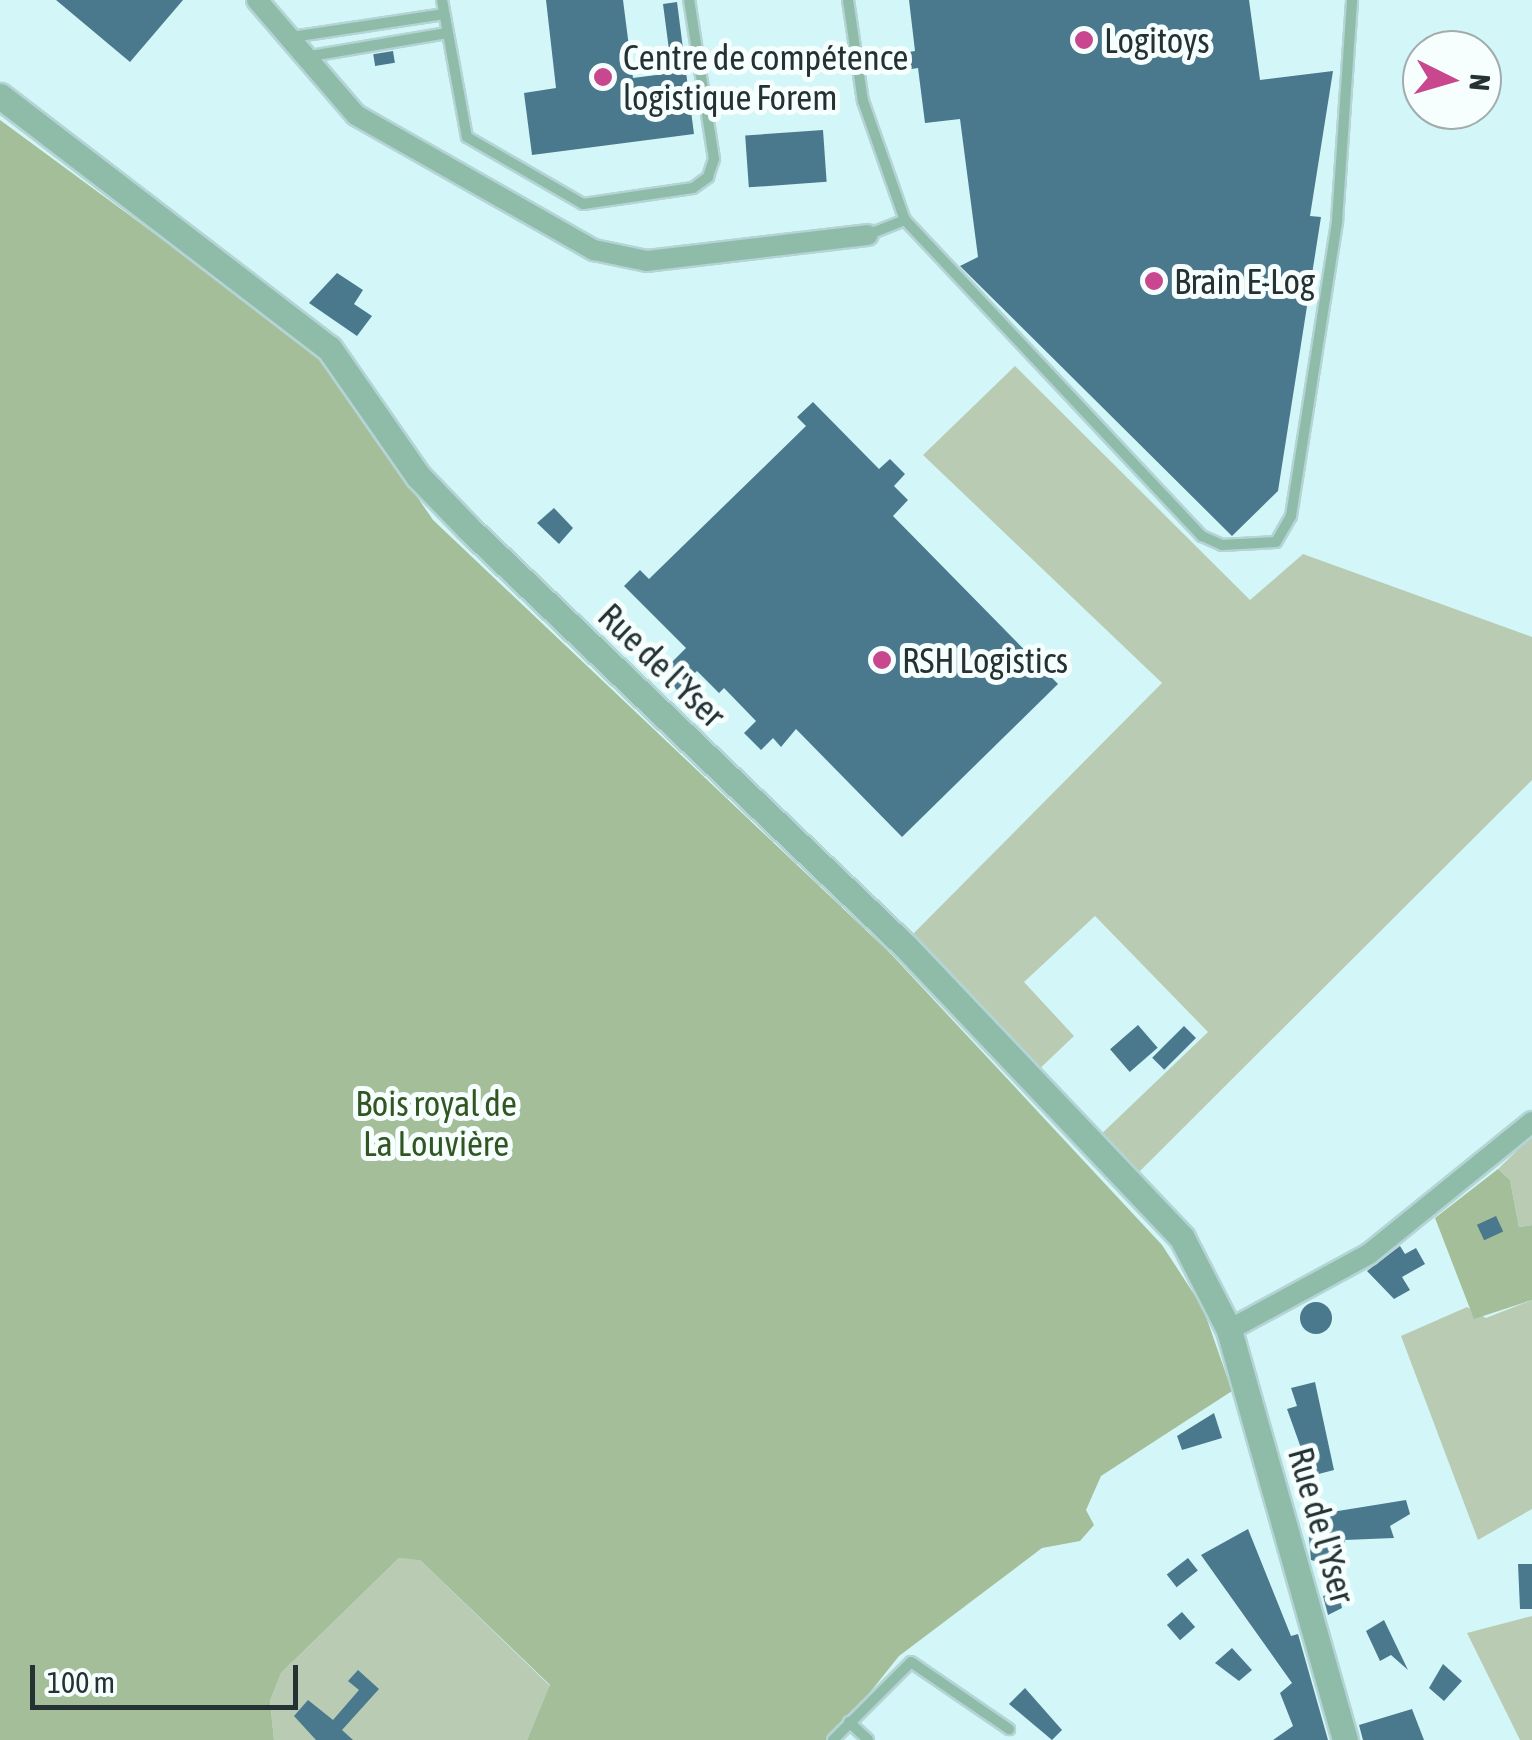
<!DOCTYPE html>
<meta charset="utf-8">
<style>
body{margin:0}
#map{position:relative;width:1532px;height:1740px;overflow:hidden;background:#d3f7f8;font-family:"Asap Condensed",sans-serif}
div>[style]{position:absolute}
.green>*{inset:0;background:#b9ccb3}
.forest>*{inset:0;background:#a3be99}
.building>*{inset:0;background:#4a788d;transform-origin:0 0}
.round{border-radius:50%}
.roads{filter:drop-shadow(2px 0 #b4d4d5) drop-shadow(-2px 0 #b4d4d5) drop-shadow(0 2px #b4d4d5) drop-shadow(0 -2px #b4d4d5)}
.service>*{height:10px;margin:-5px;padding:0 5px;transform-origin:5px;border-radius:5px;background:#8fbba9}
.minor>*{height:20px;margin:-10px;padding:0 10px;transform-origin:10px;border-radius:10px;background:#8fbba9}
.tertiary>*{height:25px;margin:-12.5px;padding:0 12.5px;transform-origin:12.5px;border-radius:12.5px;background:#8fbba9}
.dots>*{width:28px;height:28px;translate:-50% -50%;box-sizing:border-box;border:5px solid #f7fefe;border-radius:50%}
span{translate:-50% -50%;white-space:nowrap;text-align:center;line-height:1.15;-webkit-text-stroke:10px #f7fefe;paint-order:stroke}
.poi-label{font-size:35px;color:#253233}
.left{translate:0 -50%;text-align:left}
.street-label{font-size:35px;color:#253233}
.park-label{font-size:35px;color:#315622}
.north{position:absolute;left:1402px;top:30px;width:100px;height:100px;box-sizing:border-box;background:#f7fefe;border:2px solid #a3acad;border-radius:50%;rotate:95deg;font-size:28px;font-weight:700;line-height:40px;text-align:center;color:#253233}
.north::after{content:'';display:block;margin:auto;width:35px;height:45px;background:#c9478f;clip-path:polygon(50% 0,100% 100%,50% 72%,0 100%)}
.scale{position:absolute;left:30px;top:1665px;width:268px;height:45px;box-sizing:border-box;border:5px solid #253233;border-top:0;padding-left:12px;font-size:30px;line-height:35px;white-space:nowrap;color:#253233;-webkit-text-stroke:8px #f7fefe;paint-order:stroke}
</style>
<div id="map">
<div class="green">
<div style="clip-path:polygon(1015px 366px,1250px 600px,1303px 554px,1532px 637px,1532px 780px,1130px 1181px,1094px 1141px,1208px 1032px,1095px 916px,1024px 982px,1074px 1036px,1033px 1075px,908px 939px,1162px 683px,923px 455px)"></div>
<div style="clip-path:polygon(1532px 1136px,1532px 1225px,1519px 1227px,1510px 1180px,1498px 1169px)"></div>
<div style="clip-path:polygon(1532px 1300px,1532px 1509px,1478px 1540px,1401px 1336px,1467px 1307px,1486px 1318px)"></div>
<div style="clip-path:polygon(399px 1558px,419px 1559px,550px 1686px,527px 1740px,274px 1740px,270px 1701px,281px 1673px)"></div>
<div style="clip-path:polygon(1532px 1616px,1532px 1740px,1520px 1740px,1467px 1633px)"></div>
</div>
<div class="forest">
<div style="clip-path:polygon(0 120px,321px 356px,433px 520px,891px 954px,1162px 1245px,1203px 1308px,1232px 1391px,1101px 1476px,1086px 1510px,1094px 1525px,1080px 1541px,1042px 1548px,899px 1656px,832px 1740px,527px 1740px,550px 1685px,420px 1560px,399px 1558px,281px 1673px,270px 1701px,274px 1740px,0 1740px)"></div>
<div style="clip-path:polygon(1498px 1169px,1510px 1180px,1519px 1227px,1532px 1225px,1532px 1300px,1474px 1319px,1435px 1218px)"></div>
</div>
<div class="building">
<div style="clip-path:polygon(56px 0,183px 0,130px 62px)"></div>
<div style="clip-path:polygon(546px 0,623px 0,633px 78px,672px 73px,663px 4px,677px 2px,694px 134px,532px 155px,524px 93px,556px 88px)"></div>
<div style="clip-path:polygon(909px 0,1249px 0,1260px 80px,1333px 71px,1310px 216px,1321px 217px,1278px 491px,1232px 536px,960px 266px,978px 257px,960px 119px,925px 123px,918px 68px,892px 72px,890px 55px,915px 51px)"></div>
<div style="left:393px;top:51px;width:12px;height:20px;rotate:81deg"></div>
<div style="left:823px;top:130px;width:52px;height:78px;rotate:86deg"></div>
<div style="clip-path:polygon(337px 273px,363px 290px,354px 304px,372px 316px,357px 336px,309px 303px)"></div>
<div style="clip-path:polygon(813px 402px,879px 469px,890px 459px,905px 474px,894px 486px,908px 500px,893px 516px,1058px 684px,902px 837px,796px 729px,781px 747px,773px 738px,761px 750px,744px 733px,756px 721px,724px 688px,719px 693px,697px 671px,677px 690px,661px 673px,686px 648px,624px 586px,640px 570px,649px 579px,806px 426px,797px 417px)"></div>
<div style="clip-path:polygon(554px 508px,573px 528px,559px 544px,537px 523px)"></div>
<div style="left:1138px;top:1025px;width:30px;height:37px;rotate:49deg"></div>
<div style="left:1184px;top:1026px;width:17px;height:45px;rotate:45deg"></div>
<div style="left:1496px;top:1216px;width:17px;height:21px;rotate:65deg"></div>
<div style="clip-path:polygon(1400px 1246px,1405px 1254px,1416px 1248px,1425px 1264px,1402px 1277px,1410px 1290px,1394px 1299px,1367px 1271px)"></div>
<div class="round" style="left:1300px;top:1302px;width:32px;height:32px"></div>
<div style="clip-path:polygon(1315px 1382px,1334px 1470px,1311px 1476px,1287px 1409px,1297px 1406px,1291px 1388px)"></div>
<div style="clip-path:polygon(1214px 1413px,1222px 1438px,1182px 1450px,1177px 1436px)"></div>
<div style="clip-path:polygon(1406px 1500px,1410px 1514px,1390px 1526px,1394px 1538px,1345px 1540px,1343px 1569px,1311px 1560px,1307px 1516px)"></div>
<div style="clip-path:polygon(1248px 1529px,1291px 1636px,1298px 1634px,1328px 1740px,1273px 1740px,1293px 1726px,1280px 1693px,1292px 1683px,1201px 1555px)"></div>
<div style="left:1188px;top:1558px;width:16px;height:27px;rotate:52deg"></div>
<div style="clip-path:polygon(1518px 1564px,1532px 1564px,1532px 1609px,1520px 1609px)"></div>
<div style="clip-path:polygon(1338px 1592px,1342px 1608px,1328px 1615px,1323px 1596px)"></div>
<div style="left:1182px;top:1612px;width:20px;height:20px;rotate:49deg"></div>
<div style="clip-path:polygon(1384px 1620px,1408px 1670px,1391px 1655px,1380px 1661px,1366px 1631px)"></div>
<div style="clip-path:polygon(1232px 1648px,1252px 1670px,1239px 1681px,1215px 1663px)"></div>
<div style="clip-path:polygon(1443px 1664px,1462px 1681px,1444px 1701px,1429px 1688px)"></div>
<div style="clip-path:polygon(358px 1670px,379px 1689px,342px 1730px,353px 1740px,316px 1740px,294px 1716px,308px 1700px,333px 1720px,359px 1690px,348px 1681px)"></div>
<div style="clip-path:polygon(1025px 1688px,1062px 1730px,1052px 1740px,1009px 1704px)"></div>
<div style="clip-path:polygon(1412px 1709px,1424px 1740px,1363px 1740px,1359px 1725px)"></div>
</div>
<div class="roads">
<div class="service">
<div style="left:442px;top:0;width:139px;rotate:79.7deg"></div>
<div style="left:467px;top:137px;width:134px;rotate:30deg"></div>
<div style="left:583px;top:204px;width:111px;rotate:-8.3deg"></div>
<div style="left:693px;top:188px;width:19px;rotate:-36deg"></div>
<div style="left:708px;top:177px;width:19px;rotate:-72deg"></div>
<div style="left:714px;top:159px;width:161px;rotate:-98.9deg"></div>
<div style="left:848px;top:0;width:102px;rotate:81.6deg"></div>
<div style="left:863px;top:101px;width:126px;rotate:70.6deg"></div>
<div style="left:905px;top:220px;width:434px;rotate:46.8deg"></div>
<div style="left:1202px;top:536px;width:22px;rotate:24deg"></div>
<div style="left:1222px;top:545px;width:54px;rotate:-3.2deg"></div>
<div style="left:1276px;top:542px;width:30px;rotate:-60deg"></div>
<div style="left:1291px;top:516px;width:299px;rotate:-81.1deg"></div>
<div style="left:1337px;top:221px;width:222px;rotate:-86.1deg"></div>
<div style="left:292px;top:37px;width:154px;rotate:-8.6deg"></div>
<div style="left:305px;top:57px;width:144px;rotate:-9.6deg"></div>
<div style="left:867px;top:235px;width:41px;rotate:-21.5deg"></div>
<div style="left:849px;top:1722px;width:26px;rotate:43deg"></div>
<div style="left:833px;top:1740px;width:110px;rotate:-45deg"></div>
<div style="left:911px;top:1662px;width:119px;rotate:34.4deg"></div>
</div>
<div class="minor">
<div style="left:257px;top:0;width:152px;rotate:49.3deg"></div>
<div style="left:356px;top:115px;width:274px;rotate:29.6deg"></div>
<div style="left:594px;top:250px;width:54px;rotate:11.7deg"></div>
<div style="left:647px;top:261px;width:222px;rotate:-6.7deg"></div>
<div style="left:1229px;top:1330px;width:159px;rotate:-28.5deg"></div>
<div style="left:1369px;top:1254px;width:210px;rotate:-39deg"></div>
</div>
<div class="tertiary">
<div style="left:0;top:96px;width:414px;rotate:37.5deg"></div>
<div style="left:329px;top:348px;width:156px;rotate:55.2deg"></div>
<div style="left:418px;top:476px;width:72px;rotate:46.1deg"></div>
<div style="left:468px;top:528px;width:606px;rotate:43.73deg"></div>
<div style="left:906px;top:947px;width:401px;rotate:46.5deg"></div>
<div style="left:1182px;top:1238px;width:103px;rotate:62.9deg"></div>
<div style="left:1229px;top:1330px;width:426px;rotate:74.2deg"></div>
</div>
</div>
<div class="dots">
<div style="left:1084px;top:40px;background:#c9478f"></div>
<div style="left:603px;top:77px;background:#c9478f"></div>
<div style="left:1154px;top:281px;background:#c9478f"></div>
<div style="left:882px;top:660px;background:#c9478f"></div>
</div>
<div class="poi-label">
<span class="left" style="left:1104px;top:40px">Logitoys</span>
<span class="left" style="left:623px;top:77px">Centre de compétence<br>logistique Forem</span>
<span class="left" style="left:1174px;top:281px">Brain E-Log</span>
<span class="left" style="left:902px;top:660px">RSH Logistics</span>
</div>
<div class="street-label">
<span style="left:662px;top:665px;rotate:44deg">Rue de l'Yser</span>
<span style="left:1322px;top:1525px;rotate:74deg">Rue de l'Yser</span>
</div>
<div class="park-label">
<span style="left:436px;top:1123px">Bois royal de<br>La Louvière</span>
</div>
<div class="north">N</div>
<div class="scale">100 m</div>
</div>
